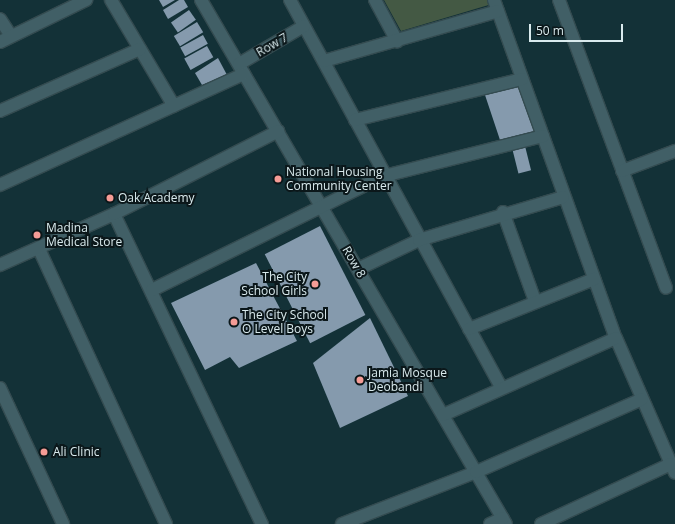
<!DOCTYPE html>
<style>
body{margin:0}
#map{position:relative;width:675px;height:524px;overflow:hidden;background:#133137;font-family:"Open Sans",sans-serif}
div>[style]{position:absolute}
.green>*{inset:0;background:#445944}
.building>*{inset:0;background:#859aad;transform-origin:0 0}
.roads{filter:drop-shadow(1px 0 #344b50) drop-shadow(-1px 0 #344b50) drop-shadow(0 1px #344b50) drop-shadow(0 -1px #344b50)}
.minor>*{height:12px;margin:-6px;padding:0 6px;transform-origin:6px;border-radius:6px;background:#415f66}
.dots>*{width:11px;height:11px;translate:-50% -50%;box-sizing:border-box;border:2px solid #0b171a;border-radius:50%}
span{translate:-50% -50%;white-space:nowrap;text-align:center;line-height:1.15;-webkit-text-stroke:4px #0b171a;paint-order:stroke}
.street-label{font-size:12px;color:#d9eaed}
.poi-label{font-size:12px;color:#d9eaed}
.left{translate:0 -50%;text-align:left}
.right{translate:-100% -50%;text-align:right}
.scale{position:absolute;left:529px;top:24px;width:94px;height:18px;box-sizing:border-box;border:2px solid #d9eaed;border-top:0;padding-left:5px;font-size:12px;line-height:14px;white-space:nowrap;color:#d9eaed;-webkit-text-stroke:3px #0b171a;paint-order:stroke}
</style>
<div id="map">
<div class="green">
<div style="clip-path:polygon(384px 0,491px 0,492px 4px,401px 31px)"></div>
</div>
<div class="building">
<div style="clip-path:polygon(159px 0,175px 0,163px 7px)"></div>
<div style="clip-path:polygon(179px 0,184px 0,188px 7px,168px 19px,163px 10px)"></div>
<div style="left:189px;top:10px;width:12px;height:22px;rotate:55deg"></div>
<div style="left:197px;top:22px;width:12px;height:27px;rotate:59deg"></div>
<div style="left:203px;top:35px;width:10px;height:26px;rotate:61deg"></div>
<div style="left:207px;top:46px;width:13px;height:26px;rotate:61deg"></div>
<div style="clip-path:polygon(218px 58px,227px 75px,202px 85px,195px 73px)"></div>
<div style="clip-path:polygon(522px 79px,543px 136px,501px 143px,484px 92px)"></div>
<div style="left:525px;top:146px;width:25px;height:13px;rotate:76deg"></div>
<div style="left:320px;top:226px;width:100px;height:62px;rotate:63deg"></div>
<div style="clip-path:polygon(256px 263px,297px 341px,239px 368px,230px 357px,205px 370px,171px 303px)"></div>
<div style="clip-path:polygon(370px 318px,408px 396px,340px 428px,313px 363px)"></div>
</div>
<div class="roads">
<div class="minor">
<div style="left:111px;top:0;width:123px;rotate:59.3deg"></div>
<div style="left:201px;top:0;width:606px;rotate:59.8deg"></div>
<div style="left:290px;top:0;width:441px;rotate:61.4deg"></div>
<div style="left:375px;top:0;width:47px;rotate:61.8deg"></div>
<div style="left:494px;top:0;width:359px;rotate:70.2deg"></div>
<div style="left:616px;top:338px;width:147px;rotate:66.4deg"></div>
<div style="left:559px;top:0;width:307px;rotate:69.6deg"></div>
<div style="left:0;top:19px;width:20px;rotate:57deg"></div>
<div style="left:0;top:42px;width:96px;rotate:-26deg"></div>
<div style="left:324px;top:61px;width:181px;rotate:-16deg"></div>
<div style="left:239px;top:64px;width:75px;rotate:-30.3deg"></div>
<div style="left:0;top:111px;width:153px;rotate:-23.9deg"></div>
<div style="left:355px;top:120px;width:172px;rotate:-13.8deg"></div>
<div style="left:622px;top:171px;width:57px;rotate:-20.7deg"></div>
<div style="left:0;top:185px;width:268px;rotate:-24.5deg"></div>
<div style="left:503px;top:212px;width:95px;rotate:70.2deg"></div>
<div style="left:114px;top:214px;width:344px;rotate:64.5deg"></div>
<div style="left:39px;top:249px;width:303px;rotate:65.2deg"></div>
<div style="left:0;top:265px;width:125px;rotate:-24.1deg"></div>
<div style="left:114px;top:214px;width:184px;rotate:-26.8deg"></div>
<div style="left:358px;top:269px;width:68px;rotate:-25.4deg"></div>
<div style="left:419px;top:240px;width:150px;rotate:-16.6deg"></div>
<div style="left:152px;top:290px;width:258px;rotate:-26.2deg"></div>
<div style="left:384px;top:176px;width:164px;rotate:-14.1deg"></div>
<div style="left:469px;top:329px;width:135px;rotate:-21.8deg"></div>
<div style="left:0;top:388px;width:150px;rotate:65.1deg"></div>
<div style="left:443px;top:415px;width:189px;rotate:-24deg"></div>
<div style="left:342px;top:524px;width:144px;rotate:-21.2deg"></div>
<div style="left:476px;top:472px;width:181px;rotate:-23.7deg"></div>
<div style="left:490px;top:524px;width:14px;rotate:-25deg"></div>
<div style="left:541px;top:524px;width:143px;rotate:-24.8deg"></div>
</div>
</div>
<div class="dots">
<div style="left:278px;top:179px;background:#f59c96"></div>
<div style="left:110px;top:198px;background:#f59c96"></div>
<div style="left:37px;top:235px;background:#f59c96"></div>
<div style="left:315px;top:284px;background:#f59c96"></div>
<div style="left:234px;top:322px;background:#f59c96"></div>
<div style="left:360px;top:380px;background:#f59c96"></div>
<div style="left:44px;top:452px;background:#f59c96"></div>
</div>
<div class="street-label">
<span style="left:272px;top:45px;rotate:-30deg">Row 7</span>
<span style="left:354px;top:262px;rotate:60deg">Row 8</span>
</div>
<div class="poi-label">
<span class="left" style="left:286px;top:179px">National Housing<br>Community Center</span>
<span class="left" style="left:118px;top:198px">Oak Academy</span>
<span class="left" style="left:46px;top:235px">Madina<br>Medical Store</span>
<span class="right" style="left:307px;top:284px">The City<br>School Girls</span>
<span class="left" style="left:242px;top:322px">The City School<br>O Level Boys</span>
<span class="left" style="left:368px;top:380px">Jamia Mosque<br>Deobandi</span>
<span class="left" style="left:53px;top:452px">Ali Clinic</span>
</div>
<div class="scale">50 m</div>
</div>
